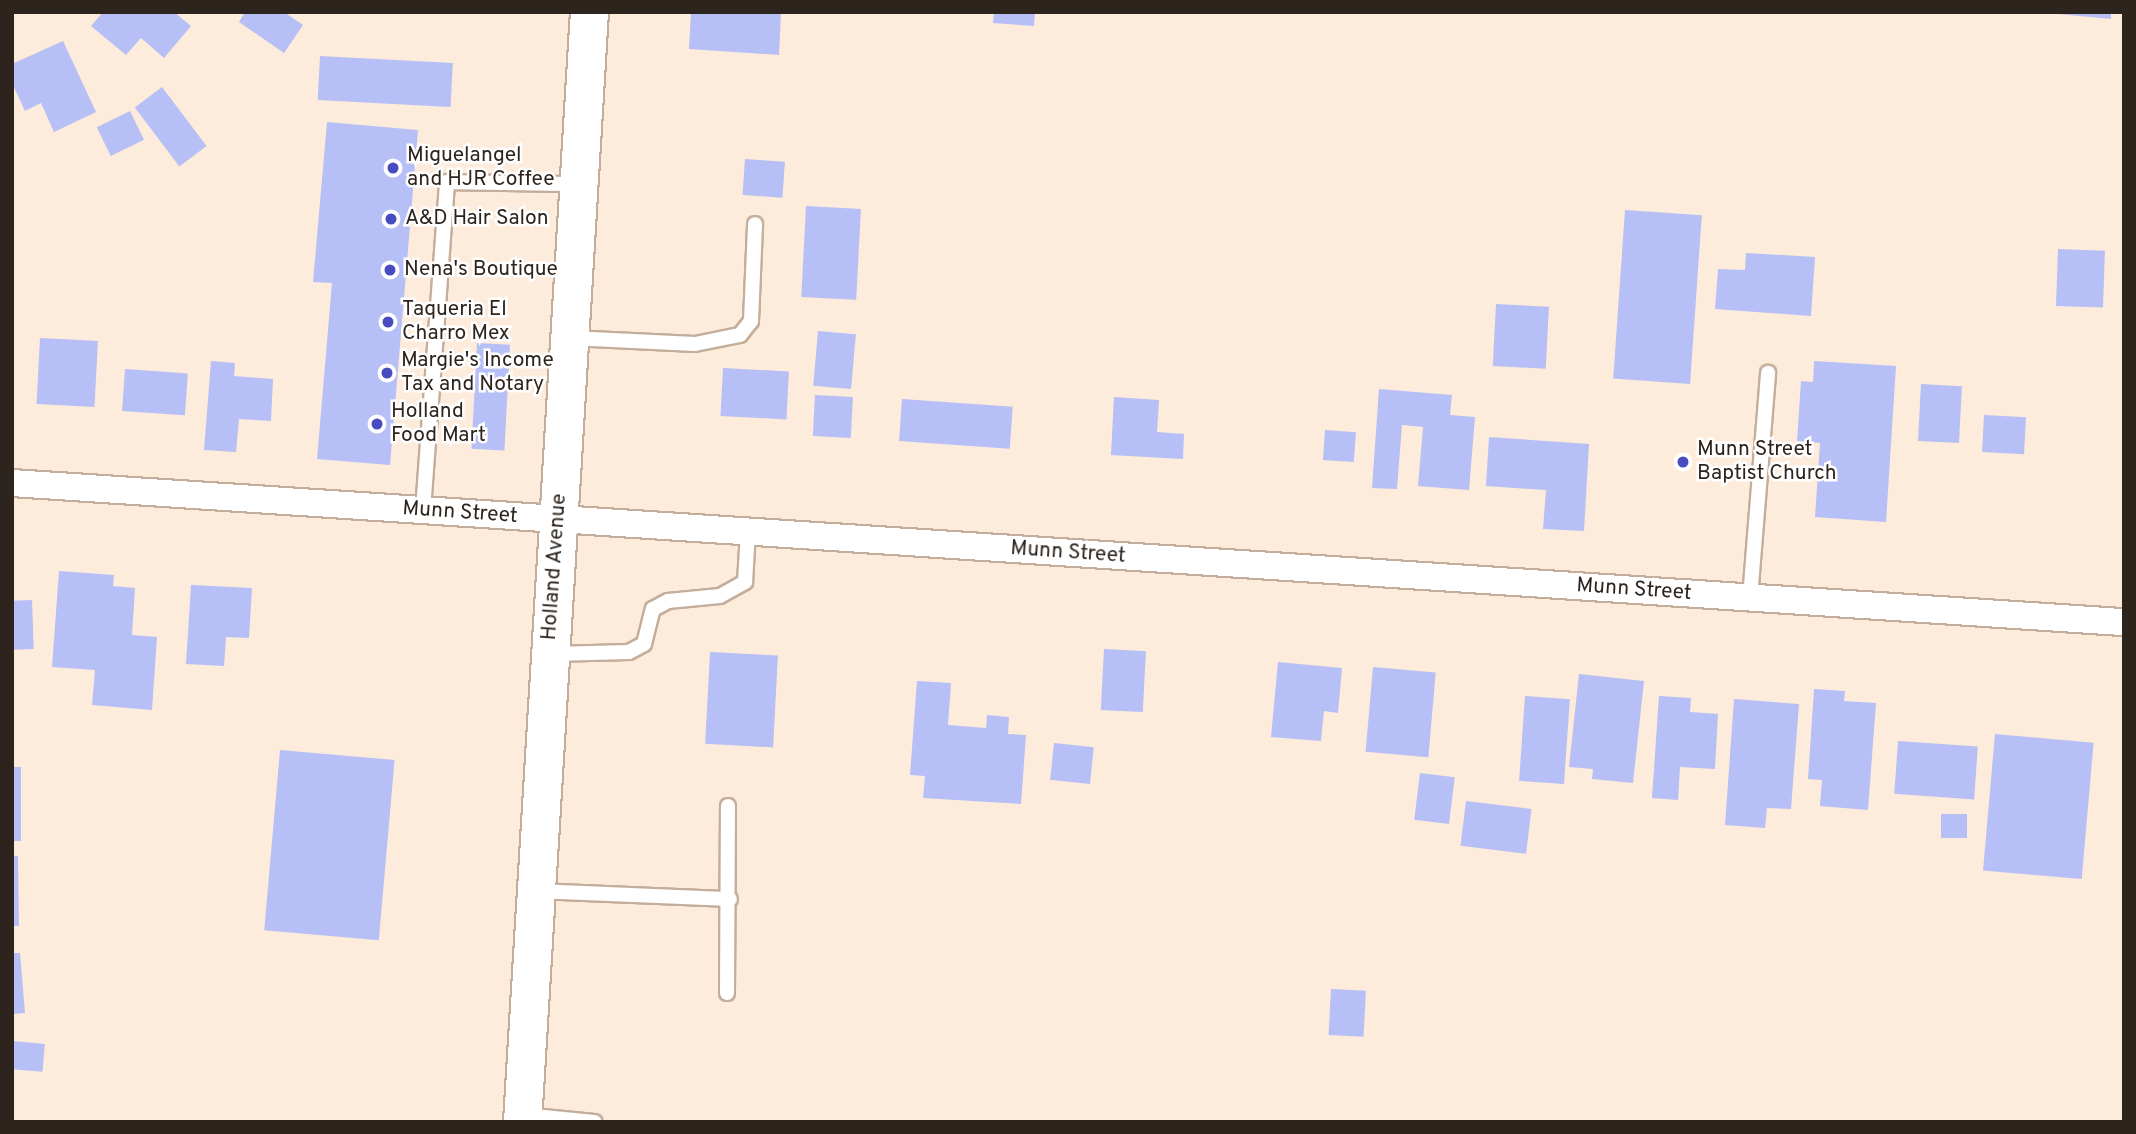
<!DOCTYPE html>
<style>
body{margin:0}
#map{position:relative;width:2136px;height:1134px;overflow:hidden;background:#fdebdb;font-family:Overpass,sans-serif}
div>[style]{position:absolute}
.building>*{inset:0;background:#b6bff6;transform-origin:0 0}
.roads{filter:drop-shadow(2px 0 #c4ae9b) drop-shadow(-2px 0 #c4ae9b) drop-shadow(0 2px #c4ae9b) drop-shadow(0 -2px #c4ae9b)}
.service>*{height:14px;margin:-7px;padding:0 7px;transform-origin:7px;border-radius:7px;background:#fff}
.minor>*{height:26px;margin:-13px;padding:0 13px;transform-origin:13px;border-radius:13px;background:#fff}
.secondary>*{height:37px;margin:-18.5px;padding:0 18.5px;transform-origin:18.5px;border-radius:18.5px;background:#fff}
.dots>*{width:19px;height:19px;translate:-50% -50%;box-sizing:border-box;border:4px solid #fff;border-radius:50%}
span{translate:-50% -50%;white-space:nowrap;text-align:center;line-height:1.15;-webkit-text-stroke:5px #fff;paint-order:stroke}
.poi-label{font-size:21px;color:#2d241d}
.left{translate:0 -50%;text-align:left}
.street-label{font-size:21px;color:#2d241d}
.frame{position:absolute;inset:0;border:14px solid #2d241d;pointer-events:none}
</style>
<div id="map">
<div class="building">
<div style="clip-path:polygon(103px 12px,174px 12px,191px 26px,164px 58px,141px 38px,126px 55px,91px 26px)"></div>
<div style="clip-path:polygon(245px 12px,284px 12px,303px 25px,284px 53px,239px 22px)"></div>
<div style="clip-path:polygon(691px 12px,781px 12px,779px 55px,689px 49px)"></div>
<div style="clip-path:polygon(994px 12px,1035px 12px,1034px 26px,993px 23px)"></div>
<div style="clip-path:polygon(2037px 12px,2111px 12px,2111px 19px)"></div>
<div style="clip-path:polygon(63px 41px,96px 112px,54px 132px,41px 103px,25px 111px,12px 83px,12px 64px)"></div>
<div style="left:320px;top:56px;width:133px;height:44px;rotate:3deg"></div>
<div style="left:162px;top:87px;width:74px;height:34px;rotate:53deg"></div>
<div style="left:130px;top:111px;width:32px;height:37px;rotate:64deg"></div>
<div style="clip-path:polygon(327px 122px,418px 130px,390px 465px,317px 459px,332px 283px,313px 282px)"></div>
<div style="left:745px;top:159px;width:40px;height:36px;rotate:4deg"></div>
<div style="left:806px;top:206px;width:55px;height:91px;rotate:3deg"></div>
<div style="left:1625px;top:210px;width:77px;height:169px;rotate:4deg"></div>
<div style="left:2058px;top:249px;width:47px;height:57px;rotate:2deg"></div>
<div style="clip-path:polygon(1746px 253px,1815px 257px,1811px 316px,1715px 309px,1718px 269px,1745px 270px)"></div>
<div style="left:1496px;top:304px;width:53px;height:62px;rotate:3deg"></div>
<div style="left:818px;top:331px;width:38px;height:55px;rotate:5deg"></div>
<div style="left:40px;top:338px;width:58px;height:66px;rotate:3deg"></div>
<div style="left:477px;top:343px;width:33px;height:106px;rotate:3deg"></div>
<div style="clip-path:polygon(211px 361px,235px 363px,234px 376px,273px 379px,271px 421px,239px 419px,236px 452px,204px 450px)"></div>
<div style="clip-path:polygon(1814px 361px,1896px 366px,1886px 522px,1815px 517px,1820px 443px,1797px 441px,1801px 381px,1813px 382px)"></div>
<div style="left:723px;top:368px;width:66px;height:48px;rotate:3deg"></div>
<div style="left:125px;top:369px;width:63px;height:42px;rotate:4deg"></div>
<div style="left:1921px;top:384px;width:41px;height:57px;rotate:3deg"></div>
<div style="clip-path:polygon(1379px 389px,1452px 395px,1450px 415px,1475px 417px,1469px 490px,1418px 486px,1423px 427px,1402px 425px,1397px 489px,1372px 488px)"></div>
<div style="left:815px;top:395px;width:38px;height:41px;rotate:3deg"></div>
<div style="clip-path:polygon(1114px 397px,1159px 400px,1157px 432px,1184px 434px,1183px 459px,1111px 455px)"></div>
<div style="left:902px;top:399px;width:111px;height:42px;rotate:4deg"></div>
<div style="left:1984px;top:415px;width:42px;height:37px;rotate:3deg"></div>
<div style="left:1325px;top:430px;width:31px;height:30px;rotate:4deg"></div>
<div style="clip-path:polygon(1489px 437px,1589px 444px,1584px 531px,1543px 529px,1546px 490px,1486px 486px)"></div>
<div style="clip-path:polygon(59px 571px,114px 575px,113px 586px,135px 588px,132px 635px,157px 637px,152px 710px,92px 705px,95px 670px,52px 667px)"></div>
<div style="clip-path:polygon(191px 585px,252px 588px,249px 638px,226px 637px,224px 666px,186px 664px)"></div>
<div style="left:32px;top:600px;width:49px;height:20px;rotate:88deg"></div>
<div style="left:1104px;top:649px;width:42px;height:61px;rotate:3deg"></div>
<div style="left:710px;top:652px;width:68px;height:92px;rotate:3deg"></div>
<div style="clip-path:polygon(1278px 662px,1342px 668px,1338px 713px,1324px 711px,1321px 741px,1271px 737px)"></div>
<div style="left:1373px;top:667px;width:63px;height:85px;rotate:5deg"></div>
<div style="clip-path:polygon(1579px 674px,1644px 681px,1633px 783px,1592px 779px,1593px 769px,1569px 767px)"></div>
<div style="clip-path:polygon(917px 681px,951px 683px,948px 725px,986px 728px,987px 715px,1009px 717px,1008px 734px,1026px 735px,1021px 804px,923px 798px,925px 776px,910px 775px)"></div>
<div style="clip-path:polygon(1814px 689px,1845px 691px,1844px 701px,1876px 703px,1868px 810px,1820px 806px,1822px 780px,1808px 779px)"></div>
<div style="left:1525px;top:696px;width:45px;height:85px;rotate:4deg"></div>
<div style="clip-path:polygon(1659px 696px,1691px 698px,1690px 712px,1718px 714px,1715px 769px,1680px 767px,1678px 800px,1652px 798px)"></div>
<div style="clip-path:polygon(1734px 699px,1799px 704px,1791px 809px,1767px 808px,1765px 828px,1725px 825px)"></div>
<div style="left:1995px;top:734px;width:99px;height:137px;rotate:5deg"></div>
<div style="left:1898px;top:741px;width:80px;height:53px;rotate:4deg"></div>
<div style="left:1054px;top:743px;width:40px;height:37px;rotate:6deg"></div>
<div style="left:280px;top:750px;width:115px;height:181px;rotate:5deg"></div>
<div style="left:12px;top:767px;width:9px;height:74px"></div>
<div style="left:1420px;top:773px;width:35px;height:47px;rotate:7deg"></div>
<div style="left:1466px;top:801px;width:66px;height:45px;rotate:7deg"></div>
<div style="left:1941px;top:814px;width:26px;height:24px"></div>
<div style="clip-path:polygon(12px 856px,18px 856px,19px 926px,12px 926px)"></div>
<div style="clip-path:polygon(12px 953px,20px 953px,25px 1013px,12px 1014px)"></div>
<div style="left:1331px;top:989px;width:35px;height:46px;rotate:3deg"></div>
<div style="left:12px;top:1041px;width:33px;height:28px;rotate:5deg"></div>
</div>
<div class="roads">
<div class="service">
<div style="left:571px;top:338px;width:124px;rotate:2.8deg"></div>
<div style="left:695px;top:344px;width:46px;rotate:-11.3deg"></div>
<div style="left:740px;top:335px;width:18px;rotate:-52deg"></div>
<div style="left:751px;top:321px;width:97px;rotate:-87.6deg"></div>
<div style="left:423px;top:510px;width:329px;rotate:-85.8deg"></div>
<div style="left:447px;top:182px;width:130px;rotate:0.9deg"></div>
<div style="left:1750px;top:598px;width:226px;rotate:-85.4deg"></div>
<div style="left:552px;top:654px;width:77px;rotate:-1.5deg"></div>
<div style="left:629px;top:652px;width:17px;rotate:-28deg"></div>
<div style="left:644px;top:644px;width:36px;rotate:-76deg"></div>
<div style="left:653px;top:609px;width:17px;rotate:-28deg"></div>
<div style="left:668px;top:601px;width:52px;rotate:-5.5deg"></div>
<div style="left:720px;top:596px;width:29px;rotate:-29deg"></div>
<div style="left:745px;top:582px;width:50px;rotate:-86.6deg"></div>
<div style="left:537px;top:891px;width:193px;rotate:2.4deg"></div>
<div style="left:727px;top:993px;width:187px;rotate:-89.7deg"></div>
<div style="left:523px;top:1115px;width:72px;rotate:5.6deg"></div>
</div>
<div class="minor">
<div style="left:12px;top:483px;width:2117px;rotate:3.77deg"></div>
</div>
<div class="secondary">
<div style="left:522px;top:1122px;width:1112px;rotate:-86.55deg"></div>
</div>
</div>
<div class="dots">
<div style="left:393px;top:168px;background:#494bc1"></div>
<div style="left:391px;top:219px;background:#494bc1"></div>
<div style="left:390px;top:270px;background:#494bc1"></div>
<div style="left:388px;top:322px;background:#494bc1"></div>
<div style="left:387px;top:373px;background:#494bc1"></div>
<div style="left:377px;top:424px;background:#494bc1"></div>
<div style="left:1683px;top:462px;background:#494bc1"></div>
</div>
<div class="poi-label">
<span class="left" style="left:407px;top:168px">Miguelangel<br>and HJR Coffee</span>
<span class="left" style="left:405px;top:219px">A&amp;D Hair Salon</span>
<span class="left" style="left:404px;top:270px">Nena's Boutique</span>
<span class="left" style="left:402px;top:322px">Taqueria El<br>Charro Mex</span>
<span class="left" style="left:401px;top:373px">Margie's Income<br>Tax and Notary</span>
<span class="left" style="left:391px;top:424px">Holland<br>Food Mart</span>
<span class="left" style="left:1697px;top:462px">Munn Street<br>Baptist Church</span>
</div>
<div class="street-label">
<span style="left:460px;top:513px;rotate:4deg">Munn Street</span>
<span style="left:1068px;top:553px;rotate:4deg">Munn Street</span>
<span style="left:555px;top:567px;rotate:-86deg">Holland Avenue</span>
<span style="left:1634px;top:590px;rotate:4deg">Munn Street</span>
</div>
<div class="frame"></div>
</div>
